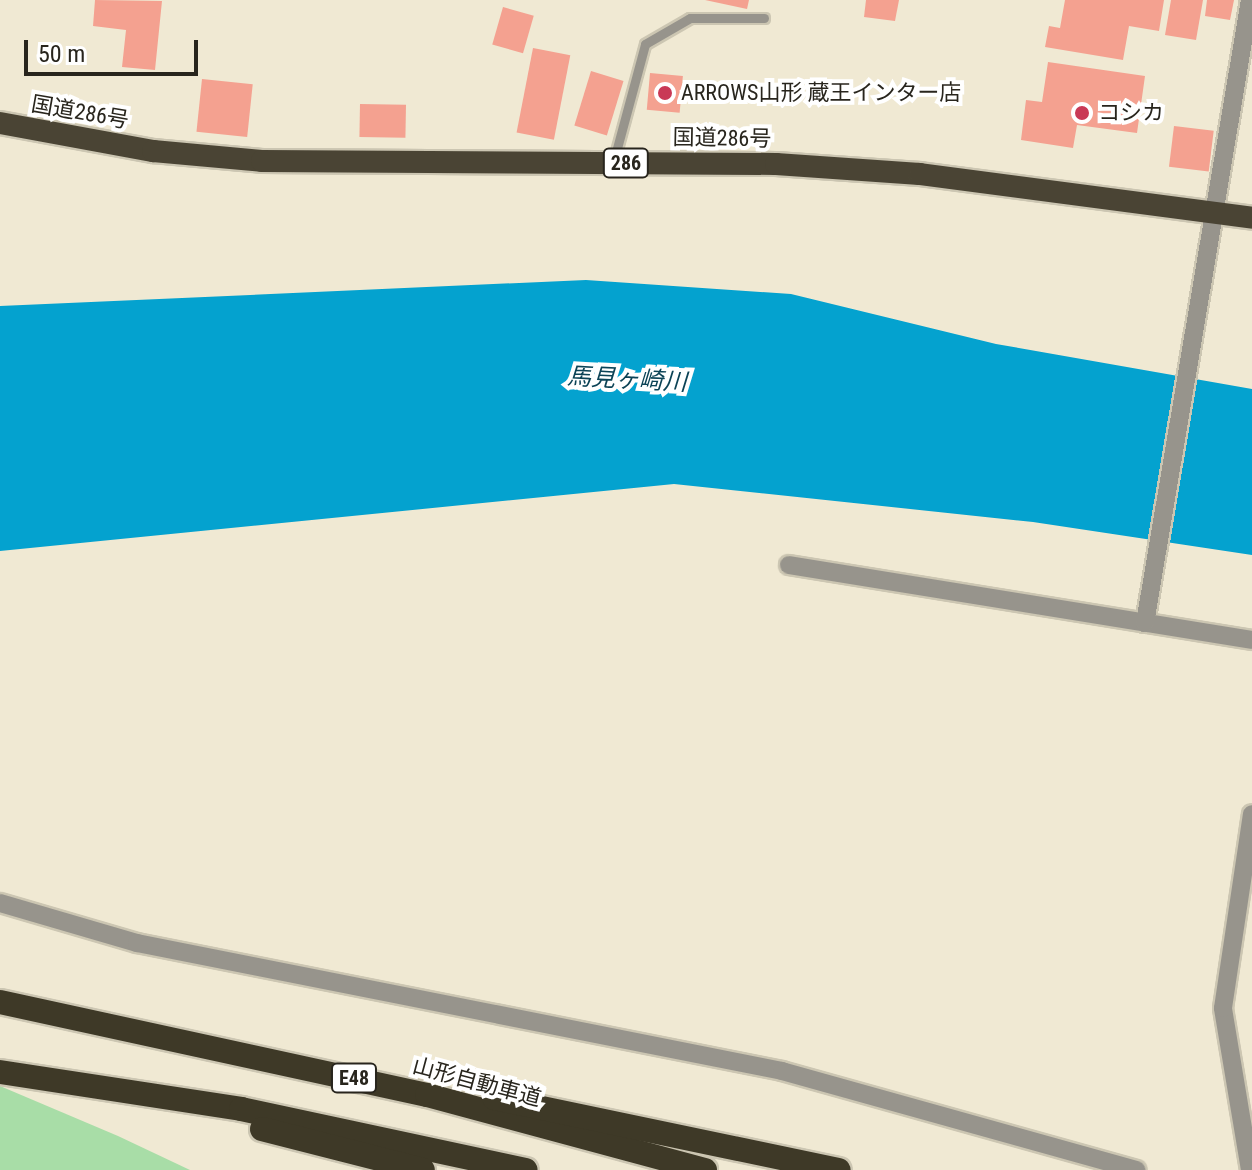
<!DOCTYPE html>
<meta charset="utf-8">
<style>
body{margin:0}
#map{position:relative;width:1252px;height:1170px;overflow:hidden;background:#f0e9d3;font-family:"Roboto Condensed","Noto Sans JP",sans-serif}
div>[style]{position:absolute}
.green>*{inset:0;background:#a8dda7}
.water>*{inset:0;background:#04a2cf}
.building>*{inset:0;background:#f4a190;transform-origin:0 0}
.roads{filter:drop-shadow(2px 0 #ccc6b2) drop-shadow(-2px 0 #ccc6b2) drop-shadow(0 2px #ccc6b2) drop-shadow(0 -2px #ccc6b2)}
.service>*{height:9px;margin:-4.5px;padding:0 4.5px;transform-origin:4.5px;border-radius:4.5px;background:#97948c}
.minor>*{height:18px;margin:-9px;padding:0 9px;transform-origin:9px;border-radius:9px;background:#97948c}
.trunk>*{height:22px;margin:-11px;padding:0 11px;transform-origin:11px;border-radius:11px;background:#4a4434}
.motorway>*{height:24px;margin:-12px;padding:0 12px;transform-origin:12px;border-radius:12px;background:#3e3927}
.dots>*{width:22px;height:22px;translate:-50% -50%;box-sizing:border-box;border:4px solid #fff;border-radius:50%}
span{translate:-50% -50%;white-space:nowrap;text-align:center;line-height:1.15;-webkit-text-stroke:8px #fff;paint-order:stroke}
.shield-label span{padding:2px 6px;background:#fff;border:2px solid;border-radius:6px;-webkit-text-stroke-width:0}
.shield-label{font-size:20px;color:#28251d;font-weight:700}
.poi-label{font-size:22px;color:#28251d}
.left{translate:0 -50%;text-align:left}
.street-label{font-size:22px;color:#28251d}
.water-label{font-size:24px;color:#0c4356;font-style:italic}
.scale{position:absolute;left:24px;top:40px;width:174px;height:36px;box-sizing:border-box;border:4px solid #28251d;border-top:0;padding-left:10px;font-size:24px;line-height:28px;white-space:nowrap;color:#28251d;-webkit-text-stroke:6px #fff;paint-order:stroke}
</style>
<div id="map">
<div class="green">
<div style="clip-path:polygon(0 1086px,118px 1136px,190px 1170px,0 1170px)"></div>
</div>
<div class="water">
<div style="clip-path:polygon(586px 280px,791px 294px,996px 344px,1252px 389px,1252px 555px,1033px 522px,674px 484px,0 551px,0 306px)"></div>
</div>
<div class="building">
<div style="clip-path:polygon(95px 0,162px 1px,155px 70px,122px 67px,126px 30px,93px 26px)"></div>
<div style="clip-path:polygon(705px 0,749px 0,747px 9px)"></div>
<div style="clip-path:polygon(866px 0,899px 0,895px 21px,864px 17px)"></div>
<div style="clip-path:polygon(1065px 0,1164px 0,1159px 31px,1129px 26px,1123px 60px,1045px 47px,1049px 26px,1060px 28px)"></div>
<div style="clip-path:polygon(1171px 0,1203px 0,1196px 40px,1165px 35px)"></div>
<div style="clip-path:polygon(1207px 0,1234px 0,1230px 20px,1205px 16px)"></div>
<div style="left:503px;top:7px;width:32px;height:39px;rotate:16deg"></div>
<div style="left:533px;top:48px;width:38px;height:86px;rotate:11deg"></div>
<div style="clip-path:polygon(1048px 62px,1145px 76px,1137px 133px,1077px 125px,1073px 148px,1021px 140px,1026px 100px,1042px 102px)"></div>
<div style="left:591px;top:71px;width:34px;height:57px;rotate:17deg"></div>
<div style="left:650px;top:73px;width:33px;height:37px;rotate:5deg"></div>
<div style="left:202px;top:79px;width:51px;height:53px;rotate:6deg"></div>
<div style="left:360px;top:104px;width:46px;height:33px;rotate:1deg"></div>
<div style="left:1174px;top:126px;width:40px;height:41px;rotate:7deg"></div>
</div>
<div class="roads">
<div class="service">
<div style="left:613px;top:163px;width:123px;rotate:-74.9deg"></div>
<div style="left:645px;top:44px;width:52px;rotate:-30deg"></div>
<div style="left:690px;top:18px;width:74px"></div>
</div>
<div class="minor">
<div style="left:789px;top:565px;width:469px;rotate:9.2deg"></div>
<div style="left:1145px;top:623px;width:632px;rotate:-80.43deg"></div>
<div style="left:0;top:903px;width:143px;rotate:16.3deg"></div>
<div style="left:137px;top:943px;width:658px;rotate:11.22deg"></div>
<div style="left:782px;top:1071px;width:368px;rotate:15.6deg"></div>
<div style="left:1250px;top:1170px;width:164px;rotate:-99.5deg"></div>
<div style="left:1223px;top:1008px;width:196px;rotate:-81.5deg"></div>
</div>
<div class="trunk">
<div style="left:0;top:123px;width:156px;rotate:10.4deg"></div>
<div style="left:153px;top:151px;width:109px;rotate:5.2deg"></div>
<div style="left:262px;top:161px;width:514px;rotate:0.33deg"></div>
<div style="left:776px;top:164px;width:144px;rotate:4deg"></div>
<div style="left:920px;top:174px;width:335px;rotate:7.5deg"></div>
</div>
<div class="motorway">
<div style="left:0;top:1002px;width:437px;rotate:12.3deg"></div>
<div style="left:427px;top:1095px;width:288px;rotate:15.1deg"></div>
<div style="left:0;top:1072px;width:244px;rotate:8.7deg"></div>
<div style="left:241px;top:1109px;width:291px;rotate:12.1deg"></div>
<div style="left:494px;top:1098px;width:352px;rotate:11.8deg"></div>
<div style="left:262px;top:1129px;width:166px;rotate:14.3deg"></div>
</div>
</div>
<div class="dots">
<div style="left:665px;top:93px;background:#c93956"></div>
<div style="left:1082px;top:113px;background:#c93956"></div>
</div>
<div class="shield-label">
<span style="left:626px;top:163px">286</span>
<span style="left:354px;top:1078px">E48</span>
</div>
<div class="poi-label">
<span class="left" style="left:681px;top:93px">ARROWS山形 蔵王インター店</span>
<span class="left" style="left:1098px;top:113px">コシカ</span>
</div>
<div class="street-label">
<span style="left:80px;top:112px;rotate:10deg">国道286号</span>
<span style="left:722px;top:138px;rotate:1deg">国道286号</span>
<span style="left:477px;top:1082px;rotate:15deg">山形自動車道</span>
</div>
<div class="water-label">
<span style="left:627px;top:380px;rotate:3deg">馬見ヶ崎川</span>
</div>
<div class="scale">50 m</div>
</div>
